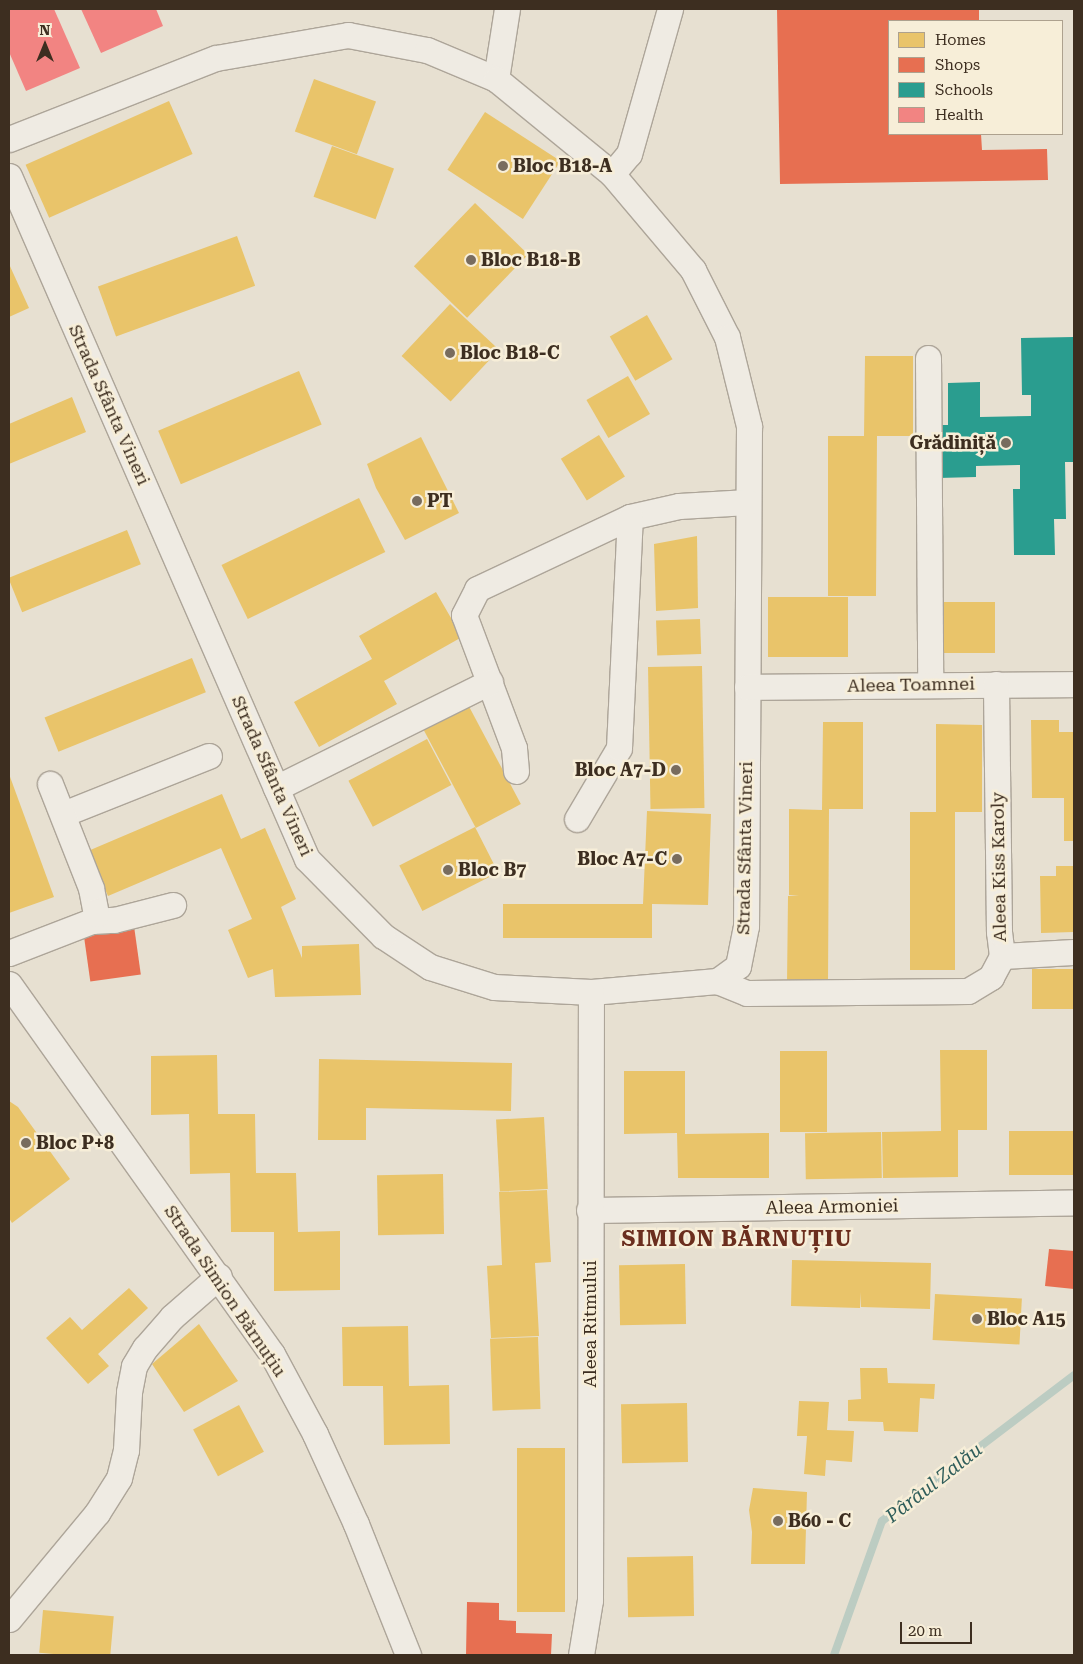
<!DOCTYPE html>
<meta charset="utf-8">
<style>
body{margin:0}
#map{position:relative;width:1083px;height:1664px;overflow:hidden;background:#e7e0d1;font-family:"Roboto Serif",serif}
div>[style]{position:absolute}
.homes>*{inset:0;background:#e9c46a;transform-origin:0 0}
.shops>*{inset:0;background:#e76f51;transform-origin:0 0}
.schools>*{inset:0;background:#2a9d8f}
.health>*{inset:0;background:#f28482}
.stream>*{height:8px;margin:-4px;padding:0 4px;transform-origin:4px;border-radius:4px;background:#bcccc2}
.roads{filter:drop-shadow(1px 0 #ada599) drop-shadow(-1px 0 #ada599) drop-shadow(0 1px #ada599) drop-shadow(0 -1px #ada599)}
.minor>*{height:25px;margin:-12.5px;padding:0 12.5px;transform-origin:12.5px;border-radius:12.5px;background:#efebe3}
.dots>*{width:14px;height:14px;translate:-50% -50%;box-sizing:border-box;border:2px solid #f7eed8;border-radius:50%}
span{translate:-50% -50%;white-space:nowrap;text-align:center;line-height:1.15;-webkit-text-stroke:5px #f7eed8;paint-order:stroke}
.poi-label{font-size:18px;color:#3d2e20;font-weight:700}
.left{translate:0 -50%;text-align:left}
.right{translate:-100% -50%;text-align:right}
.street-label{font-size:18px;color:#3d2e20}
.water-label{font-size:19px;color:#2f5d5a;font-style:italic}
.district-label{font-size:22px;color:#6b2e1e;font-weight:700;letter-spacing:1px}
.frame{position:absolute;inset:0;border:10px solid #3d2e20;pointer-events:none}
.legend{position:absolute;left:888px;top:20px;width:175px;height:115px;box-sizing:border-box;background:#f7eed8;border:1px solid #ada18e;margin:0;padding:6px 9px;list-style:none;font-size:15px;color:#3d2e20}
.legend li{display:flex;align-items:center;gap:10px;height:25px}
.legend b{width:25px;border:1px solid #ada18e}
.north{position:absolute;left:20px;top:20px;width:50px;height:50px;-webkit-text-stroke:4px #f7eed8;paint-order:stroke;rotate:0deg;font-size:14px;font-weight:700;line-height:20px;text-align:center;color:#3d2e20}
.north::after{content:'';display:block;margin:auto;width:18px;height:22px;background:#3d2e20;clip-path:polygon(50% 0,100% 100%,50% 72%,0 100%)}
.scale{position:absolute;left:900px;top:1622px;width:72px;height:22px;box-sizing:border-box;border:2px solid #3d2e20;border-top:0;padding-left:6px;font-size:15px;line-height:18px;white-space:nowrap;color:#3d2e20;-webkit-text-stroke:4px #f7eed8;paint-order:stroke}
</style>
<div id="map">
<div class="homes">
<div style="left:314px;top:79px;width:66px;height:56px;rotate:20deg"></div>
<div style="left:169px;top:101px;width:58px;height:157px;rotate:66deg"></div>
<div style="left:485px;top:112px;width:90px;height:69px;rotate:33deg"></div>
<div style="left:332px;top:146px;width:66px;height:54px;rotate:20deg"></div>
<div style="left:475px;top:203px;width:74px;height:88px;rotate:44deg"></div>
<div style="left:237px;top:236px;width:53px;height:148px;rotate:70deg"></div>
<div style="clip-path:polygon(9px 264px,29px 308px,9px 317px)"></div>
<div style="left:450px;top:304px;width:67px;height:71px;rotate:43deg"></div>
<div style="left:647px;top:315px;width:51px;height:43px;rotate:60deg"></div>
<div style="clip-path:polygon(865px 356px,913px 356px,913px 436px,877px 436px,876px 596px,828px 596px,828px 436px,864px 436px)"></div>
<div style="left:299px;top:371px;width:58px;height:153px;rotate:67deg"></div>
<div style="left:628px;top:376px;width:44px;height:48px;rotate:60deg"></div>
<div style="clip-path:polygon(72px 397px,86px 432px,9px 464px,9px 424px)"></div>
<div style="left:599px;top:435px;width:49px;height:45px;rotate:58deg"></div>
<div style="clip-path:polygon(421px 437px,459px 513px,405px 540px,376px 488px,367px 464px)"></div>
<div style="left:359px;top:498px;width:60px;height:153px;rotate:64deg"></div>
<div style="left:127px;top:530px;width:37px;height:128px;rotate:68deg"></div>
<div style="clip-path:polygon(697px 536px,698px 608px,656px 611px,654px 544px)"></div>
<div style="clip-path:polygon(436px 592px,462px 637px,384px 681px,397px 704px,319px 747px,294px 702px,372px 659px,359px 636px)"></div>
<div style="left:768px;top:597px;width:80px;height:60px"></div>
<div style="left:938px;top:602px;width:57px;height:51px"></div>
<div style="left:700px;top:619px;width:35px;height:44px;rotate:88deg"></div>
<div style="left:192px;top:658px;width:37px;height:159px;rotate:68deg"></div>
<div style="left:702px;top:666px;width:142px;height:54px;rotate:89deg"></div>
<div style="left:465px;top:699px;width:119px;height:51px;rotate:62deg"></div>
<div style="clip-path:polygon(1031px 720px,1059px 720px,1059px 732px,1074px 732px,1074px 841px,1064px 841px,1064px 798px,1032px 798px)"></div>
<div style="clip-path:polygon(823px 722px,863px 722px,863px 809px,829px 809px,828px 983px,787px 983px,788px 896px,799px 896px,789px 895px,789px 809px,822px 810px)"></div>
<div style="clip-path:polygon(936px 724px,982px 725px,982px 812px,955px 812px,955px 970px,910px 970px,910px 812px,936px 812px)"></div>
<div style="left:427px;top:739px;width:52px;height:89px;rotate:62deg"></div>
<div style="clip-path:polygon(9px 774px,54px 897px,9px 913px)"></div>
<div style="clip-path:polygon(222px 794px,241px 839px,265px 828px,296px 899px,281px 907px,302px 958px,302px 946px,359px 944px,361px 995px,275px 997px,273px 969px,248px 978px,228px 930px,252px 919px,221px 848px,108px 896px,88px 851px)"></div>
<div style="clip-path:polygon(647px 811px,711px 814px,708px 905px,652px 904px,652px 938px,503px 938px,503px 904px,643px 904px)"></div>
<div style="left:475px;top:827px;width:51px;height:85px;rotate:63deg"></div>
<div style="clip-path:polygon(1056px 866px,1074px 866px,1074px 932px,1041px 933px,1040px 876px,1056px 876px)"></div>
<div style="left:1032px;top:969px;width:42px;height:40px"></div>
<div style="clip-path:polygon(940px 1050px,987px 1050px,987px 1130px,958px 1130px,958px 1177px,883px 1178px,882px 1132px,941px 1131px)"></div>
<div style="left:780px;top:1051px;width:47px;height:81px"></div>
<div style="clip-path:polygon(217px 1055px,218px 1114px,255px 1114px,256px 1173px,296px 1173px,298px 1232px,340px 1231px,340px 1290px,274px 1291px,274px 1232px,231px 1232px,230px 1173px,190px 1174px,189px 1114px,151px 1115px,151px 1056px)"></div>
<div style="clip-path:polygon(319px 1059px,512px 1063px,511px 1111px,366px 1108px,366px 1140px,318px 1140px)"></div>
<div style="clip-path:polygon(624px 1071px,685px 1071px,685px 1134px,769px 1133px,769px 1178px,678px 1178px,677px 1133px,624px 1134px)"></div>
<div style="clip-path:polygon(9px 1101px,18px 1107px,70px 1179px,12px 1223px,9px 1218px)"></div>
<div style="left:544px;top:1117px;width:72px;height:48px;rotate:87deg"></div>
<div style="left:1009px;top:1131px;width:65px;height:44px"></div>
<div style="left:881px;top:1132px;width:46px;height:76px;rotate:89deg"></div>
<div style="left:443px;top:1174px;width:60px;height:66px;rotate:89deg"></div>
<div style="clip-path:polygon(547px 1190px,551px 1262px,535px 1263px,539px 1336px,491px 1338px,487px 1266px,502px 1265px,499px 1192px)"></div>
<div style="clip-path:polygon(792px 1260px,931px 1263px,930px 1309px,861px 1307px,861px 1292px,860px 1308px,791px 1306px)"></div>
<div style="left:685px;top:1264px;width:60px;height:66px;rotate:89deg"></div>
<div style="clip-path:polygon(129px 1288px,148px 1308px,98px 1354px,109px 1366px,88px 1384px,46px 1338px,70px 1317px,82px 1330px)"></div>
<div style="left:935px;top:1294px;width:87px;height:46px;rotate:3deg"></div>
<div style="clip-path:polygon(199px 1324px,238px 1381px,184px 1412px,152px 1364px)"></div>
<div style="clip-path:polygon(408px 1326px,409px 1386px,449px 1385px,450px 1444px,384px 1445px,383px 1386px,343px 1386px,342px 1327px)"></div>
<div style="left:538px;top:1337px;width:72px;height:48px;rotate:88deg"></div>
<div style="clip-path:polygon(860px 1368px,887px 1368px,888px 1383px,935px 1384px,934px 1399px,920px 1398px,918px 1432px,884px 1431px,883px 1422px,848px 1421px,848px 1400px,861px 1399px)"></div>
<div style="clip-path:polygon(799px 1401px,829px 1402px,827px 1430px,854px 1431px,852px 1462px,826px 1460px,825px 1476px,804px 1474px,807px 1436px,797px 1436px)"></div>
<div style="left:687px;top:1403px;width:59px;height:66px;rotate:89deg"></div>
<div style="left:239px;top:1405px;width:53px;height:52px;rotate:62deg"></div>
<div style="left:565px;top:1448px;width:164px;height:48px;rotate:90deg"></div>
<div style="clip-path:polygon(753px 1488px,807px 1492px,805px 1564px,751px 1564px,752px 1532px,749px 1510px)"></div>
<div style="left:693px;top:1556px;width:60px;height:66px;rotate:89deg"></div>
<div style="left:43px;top:1610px;width:71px;height:43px;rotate:5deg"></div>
</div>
<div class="shops">
<div style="clip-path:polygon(777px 9px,979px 9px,979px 21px,889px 21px,889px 134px,981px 134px,982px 150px,1047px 149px,1048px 180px,780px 184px)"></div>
<div style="left:134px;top:926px;width:49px;height:51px;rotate:82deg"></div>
<div style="clip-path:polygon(1049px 1249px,1074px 1251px,1074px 1289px,1045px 1286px)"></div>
<div style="clip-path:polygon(467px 1602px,499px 1603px,499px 1620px,516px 1621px,516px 1633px,552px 1634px,551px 1655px,466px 1655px)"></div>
</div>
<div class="schools">
<div style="clip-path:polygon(1074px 337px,1074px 462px,1065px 462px,1066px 519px,1054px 519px,1055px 555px,1014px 555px,1013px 489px,1020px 489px,1020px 465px,976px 466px,976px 477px,938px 478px,937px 425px,948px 425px,948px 383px,980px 382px,980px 417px,1031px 416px,1031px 395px,1022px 395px,1021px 338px)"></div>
</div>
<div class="health">
<div style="clip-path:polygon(9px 9px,54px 9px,80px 68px,26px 91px,9px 52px)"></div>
<div style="clip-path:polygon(81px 9px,156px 9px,163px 26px,101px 53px)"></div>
</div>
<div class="stream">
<div style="left:834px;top:1655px;width:142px;rotate:-70.3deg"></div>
<div style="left:882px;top:1521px;width:241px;rotate:-37.2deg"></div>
</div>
<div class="roads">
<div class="minor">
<div style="left:496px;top:79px;width:71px;rotate:-81.1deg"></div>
<div style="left:9px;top:139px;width:222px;rotate:-21.4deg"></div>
<div style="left:216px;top:58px;width:134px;rotate:-9.9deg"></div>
<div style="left:348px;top:35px;width:80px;rotate:10.8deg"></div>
<div style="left:427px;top:50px;width:75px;rotate:22.8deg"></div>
<div style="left:496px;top:79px;width:150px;rotate:39.3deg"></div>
<div style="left:612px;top:174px;width:126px;rotate:49.8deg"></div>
<div style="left:693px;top:270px;width:75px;rotate:63.1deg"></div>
<div style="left:727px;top:337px;width:92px;rotate:76.1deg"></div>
<div style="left:749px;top:426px;width:500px;rotate:90.34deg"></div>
<div style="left:746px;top:926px;width:41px;rotate:101.3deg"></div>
<div style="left:738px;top:966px;width:26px;rotate:144deg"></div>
<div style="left:717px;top:981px;width:126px;rotate:175deg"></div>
<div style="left:591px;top:992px;width:97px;rotate:-177deg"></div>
<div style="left:494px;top:987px;width:67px;rotate:-162.6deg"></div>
<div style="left:430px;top:967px;width:56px;rotate:-146.6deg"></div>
<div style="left:383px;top:936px;width:108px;rotate:-134.6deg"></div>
<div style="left:307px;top:859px;width:745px;rotate:-113.57deg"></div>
<div style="left:612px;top:174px;width:26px;rotate:-50deg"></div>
<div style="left:629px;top:154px;width:151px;rotate:-74.2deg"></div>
<div style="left:928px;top:358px;width:326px;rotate:89.6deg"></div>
<div style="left:747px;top:687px;width:327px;rotate:-0.5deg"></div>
<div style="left:516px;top:771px;width:23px;rotate:-95deg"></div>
<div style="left:514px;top:748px;width:142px;rotate:-110.6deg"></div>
<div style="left:464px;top:615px;width:29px;rotate:-63deg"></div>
<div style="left:477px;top:589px;width:169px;rotate:-25.2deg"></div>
<div style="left:630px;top:517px;width:50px;rotate:-12.7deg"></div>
<div style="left:679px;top:506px;width:69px;rotate:-3.3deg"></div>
<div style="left:276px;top:788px;width:239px;rotate:-26.4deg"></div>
<div style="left:63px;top:814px;width:157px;rotate:-21.7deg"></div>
<div style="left:577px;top:819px;width:82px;rotate:-59.4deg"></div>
<div style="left:619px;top:748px;width:231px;rotate:-87.3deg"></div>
<div style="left:92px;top:921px;width:22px;rotate:-3deg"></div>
<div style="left:114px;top:920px;width:61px;rotate:-14.3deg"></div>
<div style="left:9px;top:953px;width:89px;rotate:-21.1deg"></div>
<div style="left:92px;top:921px;width:8px;rotate:-60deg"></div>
<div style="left:96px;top:914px;width:26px;rotate:-101deg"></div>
<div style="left:91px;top:888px;width:112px;rotate:-111.5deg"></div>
<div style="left:1002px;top:956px;width:72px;rotate:-3.2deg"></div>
<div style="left:717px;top:981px;width:32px;rotate:22deg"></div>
<div style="left:747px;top:993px;width:221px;rotate:-0.5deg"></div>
<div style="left:968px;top:991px;width:27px;rotate:-31deg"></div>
<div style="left:991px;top:977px;width:24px;rotate:-62deg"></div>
<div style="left:1002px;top:956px;width:24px;rotate:-97deg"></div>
<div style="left:999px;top:932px;width:248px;rotate:-90.7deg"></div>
<div style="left:9px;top:984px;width:454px;rotate:54.6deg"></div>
<div style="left:272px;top:1354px;width:91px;rotate:61.7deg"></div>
<div style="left:315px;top:1434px;width:99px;rotate:65.5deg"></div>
<div style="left:356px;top:1524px;width:141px;rotate:68.3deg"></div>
<div style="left:589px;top:1210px;width:485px;rotate:-0.9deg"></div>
<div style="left:9px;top:1619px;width:138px;rotate:-50.3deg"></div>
<div style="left:97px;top:1513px;width:41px;rotate:-57.8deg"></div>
<div style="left:119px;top:1478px;width:29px;rotate:-76deg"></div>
<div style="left:126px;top:1450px;width:58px;rotate:-87deg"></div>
<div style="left:129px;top:1392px;width:26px;rotate:-79deg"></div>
<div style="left:134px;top:1366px;width:21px;rotate:-59deg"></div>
<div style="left:145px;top:1348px;width:41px;rotate:-48.9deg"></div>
<div style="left:172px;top:1317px;width:62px;rotate:-41.1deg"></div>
<div style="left:581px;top:1655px;width:56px;rotate:-80.7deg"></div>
<div style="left:590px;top:1600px;width:608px;rotate:-89.91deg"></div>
</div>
</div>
<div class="dots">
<div style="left:503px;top:166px;background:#786c5e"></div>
<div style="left:471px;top:260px;background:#786c5e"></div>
<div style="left:450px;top:353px;background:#786c5e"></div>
<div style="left:1006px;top:443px;background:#786c5e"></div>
<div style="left:417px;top:501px;background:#786c5e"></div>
<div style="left:676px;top:770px;background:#786c5e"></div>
<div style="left:677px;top:859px;background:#786c5e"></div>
<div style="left:448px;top:870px;background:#786c5e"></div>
<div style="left:26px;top:1143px;background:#786c5e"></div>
<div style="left:977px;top:1319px;background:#786c5e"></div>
<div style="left:778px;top:1521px;background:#786c5e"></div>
</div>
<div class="poi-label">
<span class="left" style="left:513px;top:166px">Bloc B18-A</span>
<span class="left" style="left:481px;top:260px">Bloc B18-B</span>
<span class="left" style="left:460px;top:353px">Bloc B18-C</span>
<span class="right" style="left:996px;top:443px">Grădiniță</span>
<span class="left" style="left:427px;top:501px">PT</span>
<span class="right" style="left:666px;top:770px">Bloc A7-D</span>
<span class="right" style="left:667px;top:859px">Bloc A7-C</span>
<span class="left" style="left:458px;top:870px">Bloc B7</span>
<span class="left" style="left:36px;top:1143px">Bloc P+8</span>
<span class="left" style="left:987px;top:1319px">Bloc A15</span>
<span class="left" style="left:788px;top:1521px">B60 - C</span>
</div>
<div class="street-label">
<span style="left:109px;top:405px;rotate:66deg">Strada Sfânta Vineri</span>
<span style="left:911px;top:685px;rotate:-1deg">Aleea Toamnei</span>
<span style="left:272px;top:776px;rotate:66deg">Strada Sfânta Vineri</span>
<span style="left:745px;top:848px;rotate:-89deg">Strada Sfânta Vineri</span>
<span style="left:999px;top:867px;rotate:-91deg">Aleea Kiss Karoly</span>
<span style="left:832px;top:1207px;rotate:-1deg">Aleea Armoniei</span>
<span style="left:225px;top:1291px;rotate:56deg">Strada Simion Bărnuțiu</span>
<span style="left:590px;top:1324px;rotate:-90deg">Aleea Ritmului</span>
</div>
<div class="water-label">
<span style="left:934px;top:1483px;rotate:-38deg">Pârâul Zalău</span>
</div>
<div class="district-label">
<span style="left:737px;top:1239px">SIMION BĂRNUȚIU</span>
</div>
<div class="frame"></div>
<ul class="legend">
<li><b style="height:14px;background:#e9c46a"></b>Homes</li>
<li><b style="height:14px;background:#e76f51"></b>Shops</li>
<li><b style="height:14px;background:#2a9d8f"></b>Schools</li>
<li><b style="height:14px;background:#f28482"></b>Health</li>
</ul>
<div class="north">N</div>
<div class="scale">20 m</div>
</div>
